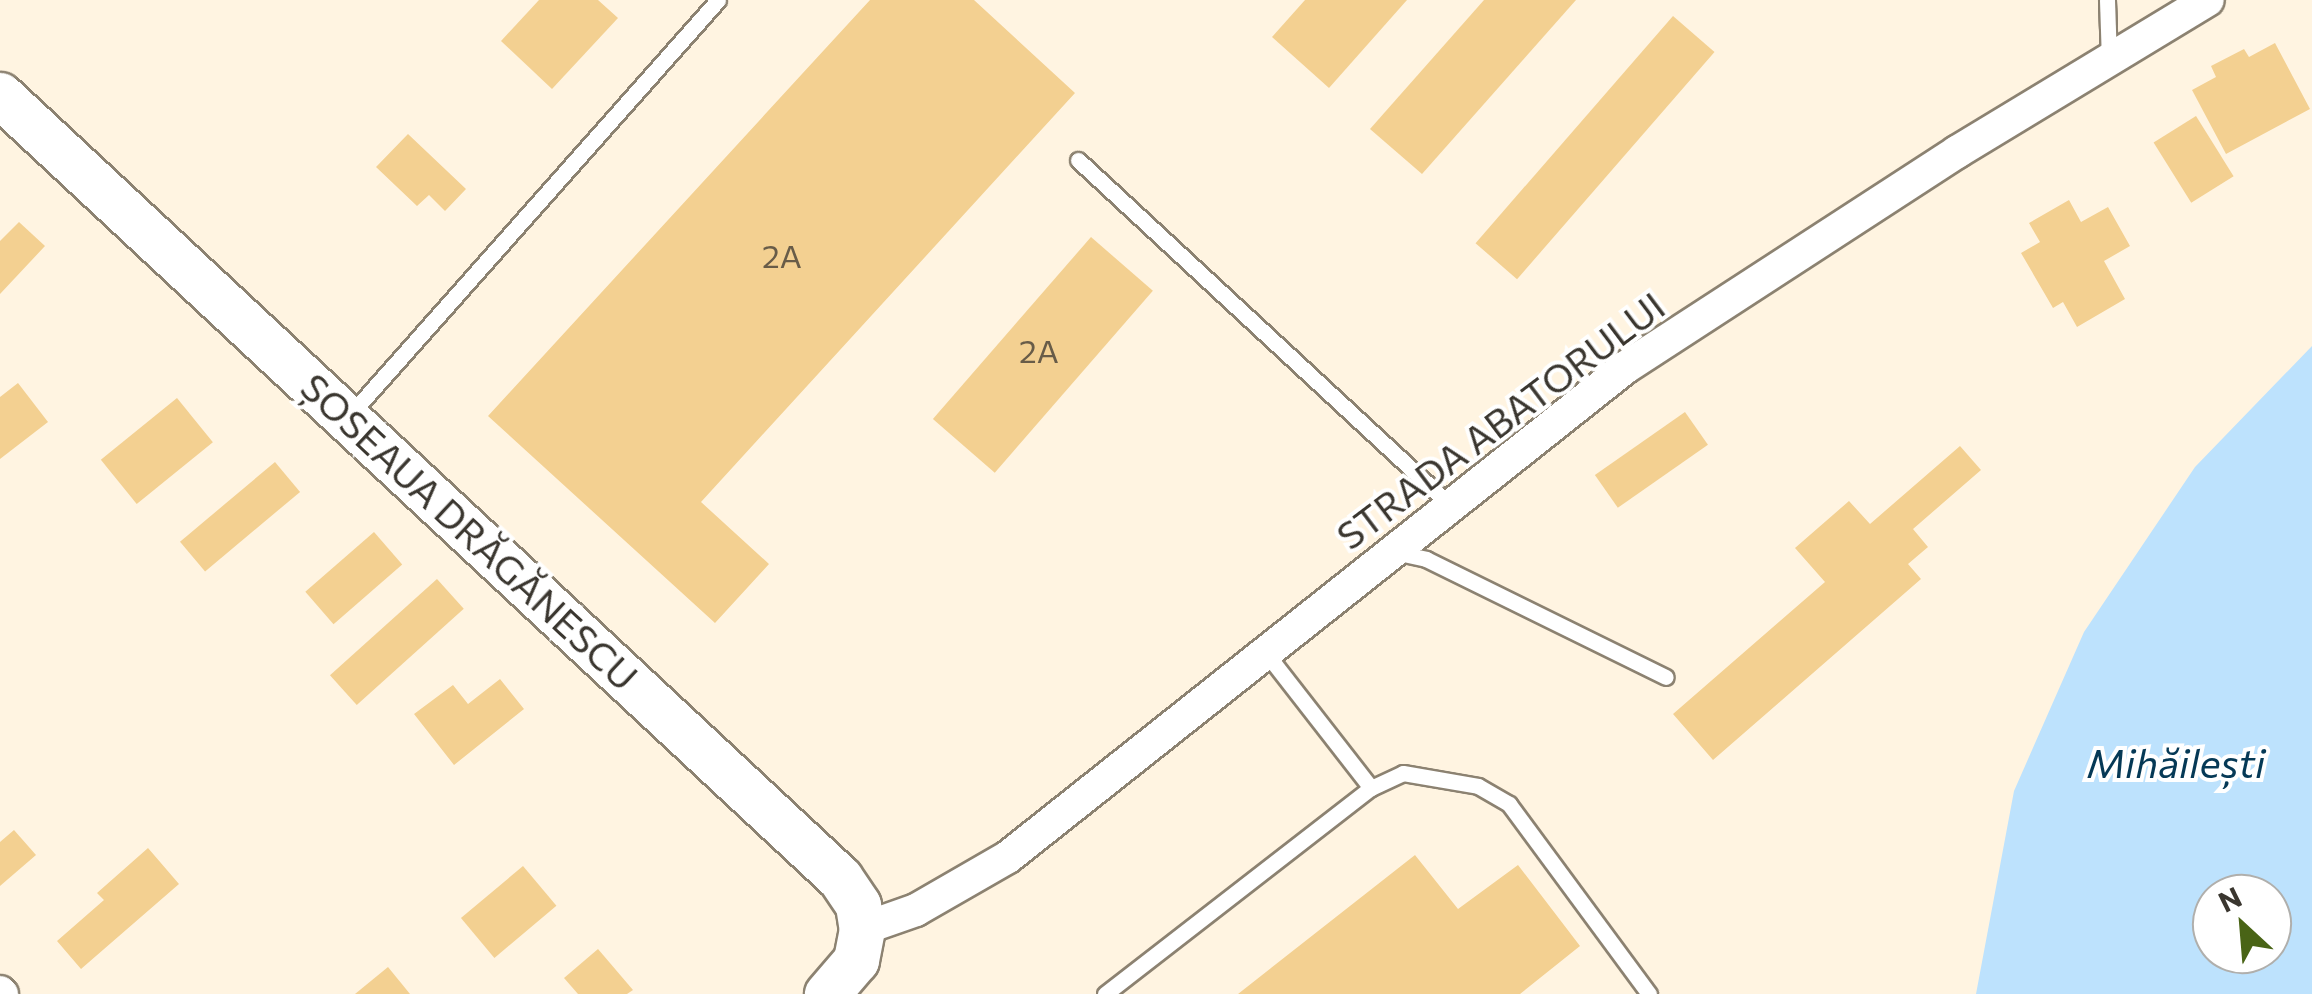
<!DOCTYPE html>
<meta charset="utf-8">
<style>
body{margin:0}
#map{position:relative;width:2312px;height:994px;overflow:hidden;background:#fff4e1;font-family:Commissioner,sans-serif}
div>[style]{position:absolute}
.water>*{inset:0;background:#bde2fd}
.building>*{inset:0;background:#f3d091;transform-origin:0 0}
.roads{filter:drop-shadow(2px 0 #8c8271) drop-shadow(-2px 0 #8c8271) drop-shadow(0 2px #8c8271) drop-shadow(0 -2px #8c8271)}
.service>*{height:15px;margin:-7.5px;padding:0 7.5px;transform-origin:7.5px;border-radius:7.5px;background:#fff}
.minor>*{height:32px;margin:-16px;padding:0 16px;transform-origin:16px;border-radius:16px;background:#fff}
.secondary>*{height:45px;margin:-22.5px;padding:0 22.5px;transform-origin:22.5px;border-radius:22.5px;background:#fff}
span{translate:-50% -50%;white-space:nowrap;text-align:center;line-height:1.15;-webkit-text-stroke:8px #fff;paint-order:stroke}
.number-label{font-size:32px;color:#685c48}
.number-label span{-webkit-text-stroke-width:0}
.street-label{font-size:38px;color:#3a362f}
.water-label{font-size:40px;color:#053956;font-style:italic}
.north{position:absolute;left:2192px;top:874px;width:100px;height:100px;box-sizing:border-box;background:#fff;border:2px solid #b0afac;border-radius:50%;rotate:334deg;font-size:28px;font-weight:700;line-height:40px;text-align:center;color:#3a362f}
.north::after{content:'';display:block;margin:auto;width:35px;height:45px;background:#496416;clip-path:polygon(50% 0,100% 100%,50% 72%,0 100%)}
</style>
<div id="map">
<div class="water">
<div style="clip-path:polygon(evenodd,2312px 346px,2312px 994px,1976px 994px,2014px 791px,2084px 632px,2195px 467px,2312px 346px,2212px 894px,2272px 894px,2272px 954px,2212px 954px,2212px 894px)"></div>
</div>
<div class="building">
<div style="clip-path:polygon(539px 0,598px 0,618px 18px,552px 89px,501px 41px)"></div>
<div style="clip-path:polygon(870px 0,974px 0,1075px 93px,701px 502px,769px 564px,715px 623px,488px 416px)"></div>
<div style="clip-path:polygon(1305px 0,1407px 0,1329px 88px,1272px 37px)"></div>
<div style="clip-path:polygon(1484px 0,1576px 0,1422px 174px,1370px 129px)"></div>
<div style="left:1673px;top:16px;width:55px;height:301px;rotate:41deg"></div>
<div style="clip-path:polygon(2275px 43px,2310px 109px,2226px 154px,2192px 90px,2216px 77px,2211px 66px,2244px 49px,2249px 57px)"></div>
<div style="left:2196px;top:116px;width:71px;height:50px;rotate:58deg"></div>
<div style="clip-path:polygon(408px 134px,466px 189px,445px 211px,429px 195px,417px 206px,376px 167px)"></div>
<div style="clip-path:polygon(2069px 200px,2081px 222px,2108px 207px,2130px 246px,2104px 261px,2125px 299px,2077px 327px,2063px 302px,2053px 308px,2021px 253px,2040px 242px,2029px 223px)"></div>
<div style="clip-path:polygon(19px 222px,45px 246px,0 294px,0 241px)"></div>
<div style="left:1091px;top:237px;width:82px;height:241px;rotate:41deg"></div>
<div style="clip-path:polygon(18px 383px,48px 422px,0 459px,0 397px)"></div>
<div style="left:177px;top:398px;width:57px;height:98px;rotate:51deg"></div>
<div style="left:1685px;top:412px;width:40px;height:110px;rotate:55deg"></div>
<div style="clip-path:polygon(1960px 446px,1981px 470px,1913px 529px,1928px 547px,1908px 564px,1921px 579px,1713px 760px,1673px 714px,1825px 582px,1795px 548px,1849px 501px,1870px 524px)"></div>
<div style="left:275px;top:462px;width:39px;height:124px;rotate:50deg"></div>
<div style="left:374px;top:532px;width:43px;height:91px;rotate:49deg"></div>
<div style="left:437px;top:579px;width:40px;height:144px;rotate:48deg"></div>
<div style="clip-path:polygon(500px 679px,524px 709px,454px 765px,414px 714px,453px 685px,468px 704px)"></div>
<div style="clip-path:polygon(14px 830px,36px 855px,0 886px,0 842px)"></div>
<div style="clip-path:polygon(148px 848px,179px 884px,81px 969px,57px 941px,104px 900px,97px 893px)"></div>
<div style="clip-path:polygon(1415px 855px,1458px 909px,1518px 865px,1580px 946px,1520px 994px,1238px 994px)"></div>
<div style="left:523px;top:866px;width:52px;height:81px;rotate:50deg"></div>
<div style="clip-path:polygon(598px 949px,633px 990px,627px 994px,578px 994px,564px 978px)"></div>
<div style="clip-path:polygon(388px 967px,410px 994px,355px 994px)"></div>
</div>
<div class="roads">
<div class="service">
<div style="left:2107px;top:0;width:59px;rotate:88.1deg"></div>
<div style="left:1078px;top:160px;width:505px;rotate:42.83deg"></div>
<div style="left:349px;top:416px;width:556px;rotate:-48.43deg"></div>
<div style="left:1394px;top:552px;width:33px;rotate:12deg"></div>
<div style="left:1426px;top:559px;width:267px;rotate:26.2deg"></div>
<div style="left:1266px;top:653px;width:171px;rotate:52.1deg"></div>
<div style="left:1105px;top:994px;width:336px;rotate:-37.8deg"></div>
<div style="left:1371px;top:788px;width:35px;rotate:-25deg"></div>
<div style="left:1403px;top:773px;width:76px;rotate:9.8deg"></div>
<div style="left:1478px;top:786px;width:36px;rotate:30deg"></div>
<div style="left:1509px;top:804px;width:236px;rotate:53.6deg"></div>
</div>
<div class="minor">
<div style="left:862px;top:929px;width:57px;rotate:-19.4deg"></div>
<div style="left:916px;top:910px;width:106px;rotate:-29.9deg"></div>
<div style="left:1008px;top:857px;width:789px;rotate:-38.41deg"></div>
<div style="left:1626px;top:367px;width:395px;rotate:-33deg"></div>
<div style="left:1957px;top:152px;width:293px;rotate:-31.2deg"></div>
<div style="left:0;top:992px;width:3px;rotate:45deg"></div>
</div>
<div class="secondary">
<div style="left:0;top:95px;width:1148px;rotate:42.99deg"></div>
<div style="left:840px;top:878px;width:32px;rotate:56deg"></div>
<div style="left:858px;top:905px;width:24px;rotate:81deg"></div>
<div style="left:862px;top:929px;width:32px;rotate:101deg"></div>
<div style="left:856px;top:960px;width:45px;rotate:130.5deg"></div>
</div>
</div>
<div class="number-label">
<span style="left:782px;top:255px">2A</span>
<span style="left:1039px;top:350px">2A</span>
</div>
<div class="street-label">
<span style="left:1500px;top:420px;rotate:-37deg">STRADA ABATORULUI</span>
<span style="left:470px;top:531px;rotate:43deg">ȘOSEAUA DRĂGĂNESCU</span>
</div>
<div class="water-label">
<span style="left:2176px;top:762px">Mihăilești</span>
</div>
<div class="north">N</div>
</div>
